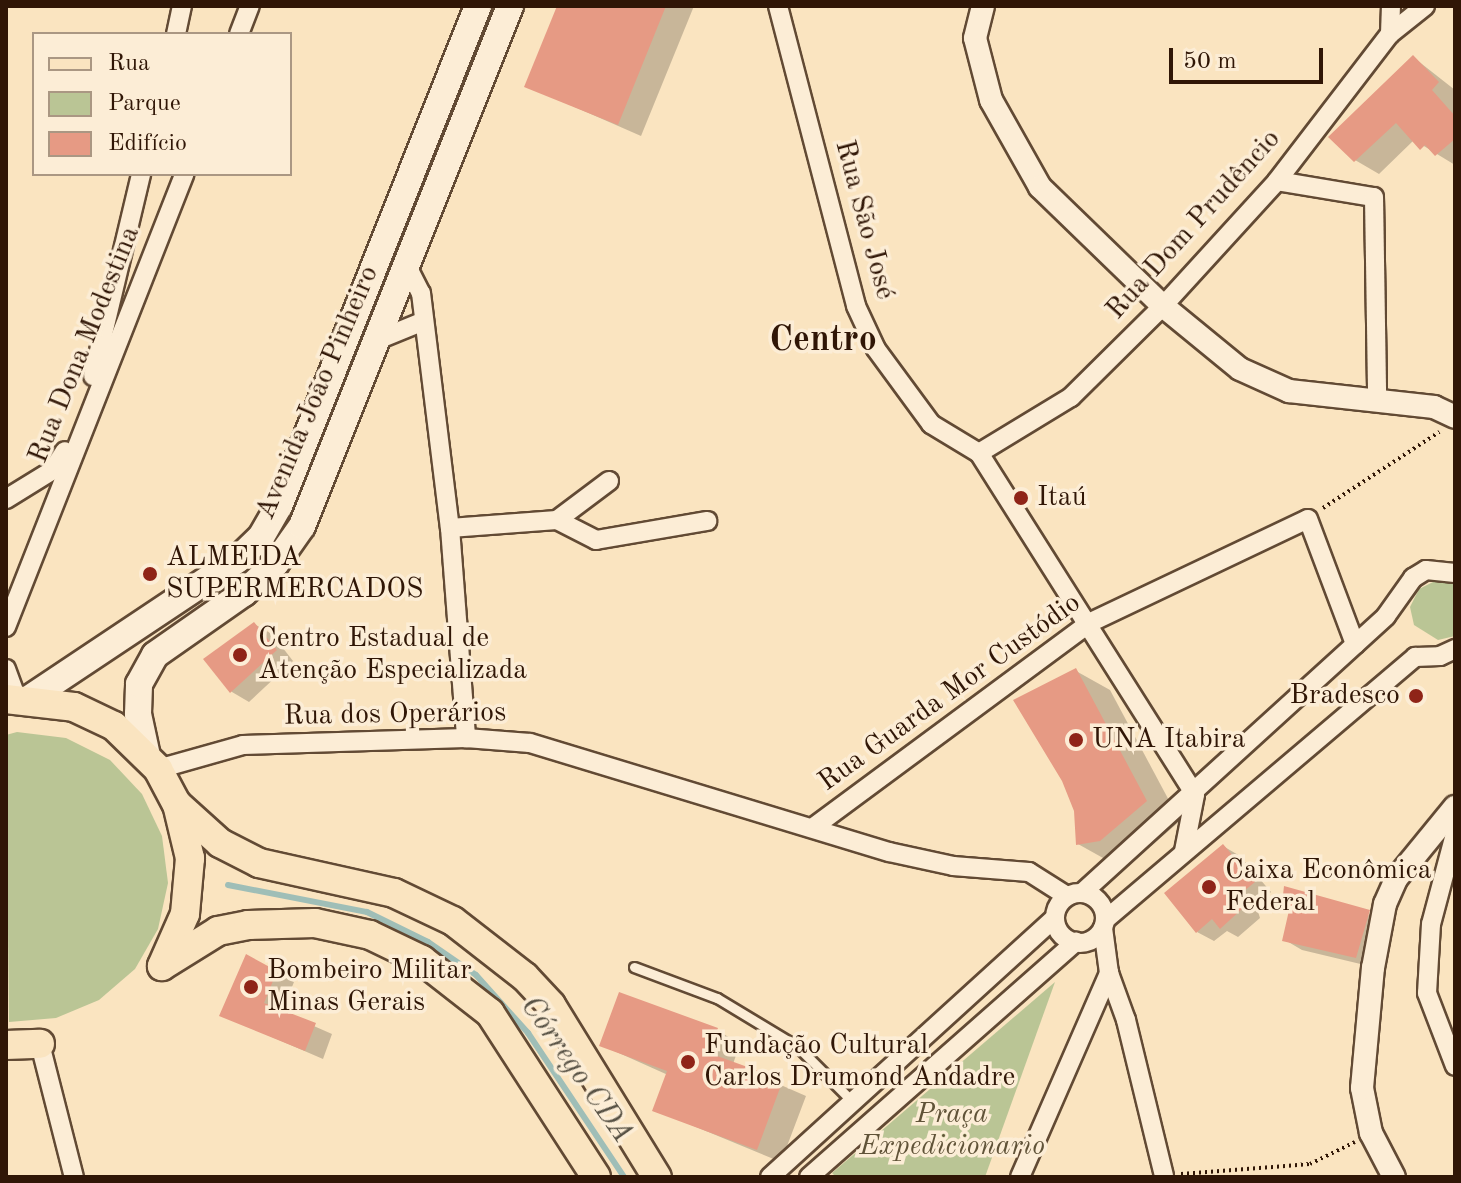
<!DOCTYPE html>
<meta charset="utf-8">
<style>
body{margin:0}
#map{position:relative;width:1461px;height:1183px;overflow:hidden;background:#fae4c0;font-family:"Old Standard TT",serif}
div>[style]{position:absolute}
.green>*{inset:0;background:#bac595}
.shadow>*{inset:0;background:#0003}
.stream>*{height:6px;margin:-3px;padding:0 3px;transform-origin:3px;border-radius:3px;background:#9fbeb7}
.building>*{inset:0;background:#e69a84}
.path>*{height:4px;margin-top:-2px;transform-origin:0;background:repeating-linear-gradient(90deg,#301606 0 2px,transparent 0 6px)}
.roads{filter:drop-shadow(2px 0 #624a34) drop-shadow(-2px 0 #624a34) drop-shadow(0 2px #624a34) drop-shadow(0 -2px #624a34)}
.service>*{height:9px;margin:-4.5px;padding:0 4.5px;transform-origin:4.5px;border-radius:4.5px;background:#fcedd6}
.minor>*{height:18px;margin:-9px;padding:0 9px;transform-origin:9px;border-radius:9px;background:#fcedd6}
.minor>.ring{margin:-9px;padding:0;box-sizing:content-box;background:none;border:18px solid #fcedd6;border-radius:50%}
.tertiary>*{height:22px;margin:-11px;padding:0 11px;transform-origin:11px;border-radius:11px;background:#fcedd6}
.secondary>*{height:26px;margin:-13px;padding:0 13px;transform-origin:13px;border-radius:13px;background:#fcedd6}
.primary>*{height:28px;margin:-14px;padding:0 14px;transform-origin:14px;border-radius:14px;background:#fae4c0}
.dots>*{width:22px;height:22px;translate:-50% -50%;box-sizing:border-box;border:4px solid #fcedd6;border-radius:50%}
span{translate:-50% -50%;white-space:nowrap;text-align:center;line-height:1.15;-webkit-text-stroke:7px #fcedd6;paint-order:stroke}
.street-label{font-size:28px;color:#301606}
.poi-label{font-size:28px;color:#301606}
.left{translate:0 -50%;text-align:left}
.right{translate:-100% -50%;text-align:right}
.park-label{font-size:28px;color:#605338;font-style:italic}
.water-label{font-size:30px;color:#575144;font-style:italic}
.district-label{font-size:36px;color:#301606;font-weight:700}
.frame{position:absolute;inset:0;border:8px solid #301606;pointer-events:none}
.legend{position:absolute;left:32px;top:32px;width:260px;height:144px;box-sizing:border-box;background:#fcedd6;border:2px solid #aa9783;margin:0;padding:10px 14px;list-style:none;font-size:24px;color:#301606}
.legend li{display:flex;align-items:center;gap:16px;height:40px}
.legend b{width:40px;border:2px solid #aa9783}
.scale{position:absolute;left:1169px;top:48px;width:154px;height:36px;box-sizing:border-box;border:4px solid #301606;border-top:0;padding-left:10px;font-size:24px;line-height:28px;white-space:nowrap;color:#301606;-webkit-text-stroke:6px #fcedd6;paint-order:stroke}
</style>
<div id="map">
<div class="green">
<div style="clip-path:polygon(1437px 580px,1455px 584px,1455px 636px,1438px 640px,1414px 625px,1410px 607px,1419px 589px)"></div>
<div style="clip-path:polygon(17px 732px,66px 738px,110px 760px,142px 794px,162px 836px,168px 883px,158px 929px,135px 969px,99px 1000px,56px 1018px,9px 1022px,6px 735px)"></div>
<div style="clip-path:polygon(1055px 982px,985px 1177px,836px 1177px,832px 1173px)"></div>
</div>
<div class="shadow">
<div style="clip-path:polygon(560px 6px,694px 6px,641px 136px,527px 86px)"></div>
<div style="clip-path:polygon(1413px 57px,1455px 90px,1455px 165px,1414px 140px,1379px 174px,1355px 160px)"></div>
<div style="clip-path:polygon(254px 624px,272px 634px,293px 661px,249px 702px,232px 692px,206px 660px)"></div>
<div style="clip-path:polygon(1076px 671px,1110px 690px,1180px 821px,1135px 860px,1112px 863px,1078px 844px)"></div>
<div style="clip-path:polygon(1223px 846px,1240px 856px,1271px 892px,1256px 905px,1260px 918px,1238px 937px,1227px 931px,1214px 941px,1197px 932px)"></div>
<div style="clip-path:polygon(1284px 903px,1368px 915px,1385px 925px,1373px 967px,1302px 950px,1285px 940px,1291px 908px)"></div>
<div style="clip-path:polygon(276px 972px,294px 982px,282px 1012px,332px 1034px,323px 1059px,221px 1015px)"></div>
<div style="clip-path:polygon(620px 994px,717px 1030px,740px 1044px,733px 1064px,806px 1096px,781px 1162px,655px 1110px,668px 1075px,601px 1045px)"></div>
</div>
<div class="stream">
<div style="left:228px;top:885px;width:142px;rotate:11deg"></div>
<div style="left:367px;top:912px;width:68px;rotate:26.2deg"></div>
<div style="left:428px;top:942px;width:58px;rotate:34.5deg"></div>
<div style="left:476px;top:975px;width:78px;rotate:48.1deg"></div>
<div style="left:528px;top:1033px;width:173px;rotate:56.3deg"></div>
</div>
<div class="building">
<div style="clip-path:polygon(557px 6px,666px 6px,618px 125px,524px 87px)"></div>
<div style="clip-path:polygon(1413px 55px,1439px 82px,1432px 90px,1455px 116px,1455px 139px,1435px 156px,1425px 145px,1420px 150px,1396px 123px,1354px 162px,1328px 137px)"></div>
<div style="clip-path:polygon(254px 622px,277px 650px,230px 693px,203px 659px)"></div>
<div style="clip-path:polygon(1076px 668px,1147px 801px,1100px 841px,1076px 845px,1074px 811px,1062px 781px,1013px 700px)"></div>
<div style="clip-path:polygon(1223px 844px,1255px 882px,1239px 895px,1243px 908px,1220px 929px,1212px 919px,1196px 933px,1164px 893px)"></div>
<div style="clip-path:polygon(1284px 886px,1370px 910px,1356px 958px,1282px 941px,1290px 906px,1282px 904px)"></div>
<div style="clip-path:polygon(246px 954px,277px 971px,264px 1003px,316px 1023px,305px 1051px,219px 1016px)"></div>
<div style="clip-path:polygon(619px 992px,718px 1028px,709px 1053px,783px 1080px,757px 1150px,652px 1111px,667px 1071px,599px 1046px)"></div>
</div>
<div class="path">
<div style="left:1323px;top:508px;width:139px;rotate:-33.2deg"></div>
<div style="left:1181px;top:1174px;width:129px;rotate:-4.4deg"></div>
<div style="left:1310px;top:1164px;width:50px;rotate:-26.1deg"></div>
</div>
<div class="roads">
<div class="service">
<div style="left:634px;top:967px;width:89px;rotate:20.5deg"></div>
<div style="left:717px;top:998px;width:95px;rotate:31.2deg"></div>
<div style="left:798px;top:1047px;width:78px;rotate:45deg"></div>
</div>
<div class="minor">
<div style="left:778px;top:6px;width:310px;rotate:75.4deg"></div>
<div style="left:856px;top:306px;width:47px;rotate:65.1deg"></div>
<div style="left:876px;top:349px;width:93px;rotate:53.7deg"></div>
<div style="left:931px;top:424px;width:56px;rotate:31.1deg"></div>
<div style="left:979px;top:453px;width:404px;rotate:57.7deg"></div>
<div style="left:176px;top:34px;width:29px;rotate:-78deg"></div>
<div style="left:239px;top:34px;width:30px;rotate:-69deg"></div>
<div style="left:1390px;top:34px;width:28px;rotate:-88deg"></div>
<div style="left:1277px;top:181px;width:98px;rotate:9.4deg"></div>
<div style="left:1374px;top:197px;width:202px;rotate:89.1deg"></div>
<div style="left:407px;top:266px;width:30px;rotate:63deg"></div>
<div style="left:421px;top:293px;width:237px;rotate:83deg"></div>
<div style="left:450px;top:528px;width:211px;rotate:85.6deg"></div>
<div style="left:375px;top:341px;width:53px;rotate:-22.2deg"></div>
<div style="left:93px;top:376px;width:208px;rotate:-76.6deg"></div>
<div style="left:979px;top:453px;width:108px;rotate:-31.3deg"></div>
<div style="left:1071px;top:397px;width:129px;rotate:-44.7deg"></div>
<div style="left:1163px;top:306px;width:169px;rotate:-47.6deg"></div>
<div style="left:1277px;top:181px;width:185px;rotate:-52.5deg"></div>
<div style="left:1390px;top:34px;width:45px;rotate:-38.7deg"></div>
<div style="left:6px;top:499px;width:55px;rotate:-31.7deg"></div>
<div style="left:53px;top:470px;width:22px;rotate:-58deg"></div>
<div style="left:557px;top:520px;width:65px;rotate:-36.9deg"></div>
<div style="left:450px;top:528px;width:107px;rotate:-4.3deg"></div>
<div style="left:557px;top:520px;width:44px;rotate:27.1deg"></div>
<div style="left:596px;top:540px;width:113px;rotate:-9.7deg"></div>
<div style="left:6px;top:627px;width:487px;rotate:-68.5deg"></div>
<div style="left:6px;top:669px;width:30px;rotate:70deg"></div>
<div style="left:158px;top:769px;width:88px;rotate:-15.8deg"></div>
<div style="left:243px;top:745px;width:223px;rotate:-1.8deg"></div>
<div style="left:466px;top:738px;width:64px;rotate:4.5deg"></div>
<div style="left:530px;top:743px;width:375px;rotate:16.9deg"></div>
<div style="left:889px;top:852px;width:66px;rotate:12.3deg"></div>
<div style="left:953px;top:866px;width:76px;rotate:4.5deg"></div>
<div style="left:1029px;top:872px;width:45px;rotate:32.3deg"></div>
<div style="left:815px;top:826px;width:341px;rotate:-36.5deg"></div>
<div style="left:1089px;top:623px;width:242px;rotate:-25.4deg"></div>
<div style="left:1308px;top:519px;width:134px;rotate:69.4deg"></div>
<div style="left:1455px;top:834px;width:93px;rotate:104.9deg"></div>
<div style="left:1431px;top:924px;width:69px;rotate:93.3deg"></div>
<div style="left:1427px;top:993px;width:78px;rotate:69deg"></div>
<div style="left:1184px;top:851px;width:57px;rotate:-78.9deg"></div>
<div style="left:1082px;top:893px;width:411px;rotate:-42.3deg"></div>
<div style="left:1386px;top:616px;width:47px;rotate:-54.6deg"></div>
<div style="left:1413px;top:578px;width:15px;rotate:-32deg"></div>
<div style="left:1426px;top:570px;width:29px;rotate:6deg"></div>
<div class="ring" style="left:1055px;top:893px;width:32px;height:32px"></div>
<div style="left:1105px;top:920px;width:407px;rotate:-40.3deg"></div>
<div style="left:1415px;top:657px;width:25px;rotate:-2deg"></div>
<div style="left:1440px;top:656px;width:17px;rotate:-25deg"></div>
<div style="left:1103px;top:928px;width:45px;rotate:82.4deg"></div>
<div style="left:1109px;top:973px;width:50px;rotate:70.1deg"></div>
<div style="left:1126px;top:1020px;width:161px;rotate:76.3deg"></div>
<div style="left:40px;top:1044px;width:137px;rotate:75.7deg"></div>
<div style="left:770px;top:1177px;width:385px;rotate:-42.3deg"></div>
<div style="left:809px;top:1177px;width:356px;rotate:-41.4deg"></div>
<div style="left:1020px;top:1177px;width:223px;rotate:-66.4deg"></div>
</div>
<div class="tertiary">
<div style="left:983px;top:6px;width:33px;rotate:104deg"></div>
<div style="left:975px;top:38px;width:64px;rotate:75.5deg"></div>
<div style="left:991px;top:100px;width:100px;rotate:60.6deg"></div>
<div style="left:1040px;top:187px;width:171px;rotate:44.1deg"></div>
<div style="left:1163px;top:306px;width:99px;rotate:39.3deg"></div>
<div style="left:1240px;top:369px;width:54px;rotate:24.2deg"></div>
<div style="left:1289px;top:391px;width:146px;rotate:6.3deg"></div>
<div style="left:1434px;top:407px;width:23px;rotate:25deg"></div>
<div style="left:1394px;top:1177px;width:50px;rotate:-117.6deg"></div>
<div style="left:1371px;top:1133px;width:46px;rotate:-101.3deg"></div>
<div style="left:1362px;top:1088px;width:121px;rotate:-84.8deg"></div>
<div style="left:1373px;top:968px;width:65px;rotate:-79.4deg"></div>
<div style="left:1385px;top:904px;width:27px;rotate:-66deg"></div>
<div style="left:1396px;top:879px;width:93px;rotate:-50.7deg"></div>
</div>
<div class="secondary">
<div style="left:30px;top:698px;width:249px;rotate:-33.7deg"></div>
<div style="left:237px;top:560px;width:33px;rotate:-44deg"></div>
<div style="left:261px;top:537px;width:36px;rotate:-60deg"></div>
<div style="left:279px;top:506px;width:538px;rotate:-68.3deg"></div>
<div style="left:147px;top:756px;width:43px;rotate:-102.1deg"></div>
<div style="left:138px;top:714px;width:30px;rotate:-88deg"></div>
<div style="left:139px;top:684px;width:33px;rotate:-61deg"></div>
<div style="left:155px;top:655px;width:108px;rotate:-34.9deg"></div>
<div style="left:244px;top:593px;width:44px;rotate:-43.2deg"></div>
<div style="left:276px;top:563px;width:45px;rotate:-54.9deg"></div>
<div style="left:302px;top:526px;width:560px;rotate:-68.2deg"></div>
</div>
<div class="primary">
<div style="left:6px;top:699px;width:68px;rotate:6.7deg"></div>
<div style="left:74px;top:707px;width:44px;rotate:25.4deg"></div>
<div style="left:114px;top:726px;width:62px;rotate:44.3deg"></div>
<div style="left:158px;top:769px;width:40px;rotate:62deg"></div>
<div style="left:177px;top:804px;width:56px;rotate:76.5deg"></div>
<div style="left:190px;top:858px;width:56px;rotate:95.1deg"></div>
<div style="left:185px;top:914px;width:57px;rotate:113.9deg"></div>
<div style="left:177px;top:804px;width:58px;rotate:42.2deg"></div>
<div style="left:220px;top:843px;width:44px;rotate:27.1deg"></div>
<div style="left:259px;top:863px;width:138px;rotate:12.5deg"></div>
<div style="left:394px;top:893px;width:65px;rotate:25.4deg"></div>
<div style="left:453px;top:921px;width:91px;rotate:37.9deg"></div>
<div style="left:525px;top:977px;width:38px;rotate:47deg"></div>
<div style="left:551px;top:1005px;width:202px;rotate:58.4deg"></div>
<div style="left:162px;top:966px;width:66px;rotate:-32deg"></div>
<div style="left:218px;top:931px;width:31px;rotate:-11deg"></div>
<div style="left:248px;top:925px;width:67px;rotate:-1.7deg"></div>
<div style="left:315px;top:923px;width:56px;rotate:12.3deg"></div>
<div style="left:370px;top:935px;width:58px;rotate:25.7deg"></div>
<div style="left:422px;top:960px;width:86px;rotate:37.9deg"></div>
<div style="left:490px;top:1013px;width:195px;rotate:57.1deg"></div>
<div style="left:6px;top:1045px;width:34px;rotate:-2deg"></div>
</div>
</div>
<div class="dots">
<div style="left:1021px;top:498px;background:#8f2418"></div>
<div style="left:150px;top:574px;background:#8f2418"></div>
<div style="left:240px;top:655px;background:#8f2418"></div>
<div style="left:1416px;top:696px;background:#8f2418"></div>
<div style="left:1076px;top:740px;background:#8f2418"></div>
<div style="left:1209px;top:887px;background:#8f2418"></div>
<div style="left:251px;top:987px;background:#8f2418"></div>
<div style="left:688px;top:1062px;background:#8f2418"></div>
</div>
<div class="street-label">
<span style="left:864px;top:220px;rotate:75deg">Rua São José</span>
<span style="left:1194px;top:225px;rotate:-48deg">Rua Dom Prudêncio</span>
<span style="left:85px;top:345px;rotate:-68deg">Rua Dona Modestina</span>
<span style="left:318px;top:393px;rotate:-67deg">Avenida João Pinheiro</span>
<span style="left:950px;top:693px;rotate:-36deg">Rua Guarda Mor Custódio</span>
<span style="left:395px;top:715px;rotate:-1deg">Rua dos Operários</span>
</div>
<div class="poi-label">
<span class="left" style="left:1037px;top:498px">Itaú</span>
<span class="left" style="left:166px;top:574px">ALMEIDA<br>SUPERMERCADOS</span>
<span class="left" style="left:258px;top:655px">Centro Estadual de<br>Atenção Especializada</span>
<span class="right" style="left:1400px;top:696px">Bradesco</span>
<span class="left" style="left:1092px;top:740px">UNA Itabira</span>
<span class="left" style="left:1225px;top:887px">Caixa Econômica<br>Federal</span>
<span class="left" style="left:267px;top:987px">Bombeiro Militar<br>Minas Gerais</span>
<span class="left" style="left:704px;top:1062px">Fundação Cultural<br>Carlos Drumond Andadre</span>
</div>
<div class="park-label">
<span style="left:952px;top:1131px">Praça<br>Expedicionario</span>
</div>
<div class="water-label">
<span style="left:576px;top:1070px;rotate:55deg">Córrego CDA</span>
</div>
<div class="district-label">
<span style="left:823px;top:342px">Centro</span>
</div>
<div class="frame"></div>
<ul class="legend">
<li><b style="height:10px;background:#fae4c0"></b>Rua</li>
<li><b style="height:22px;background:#bac595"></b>Parque</li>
<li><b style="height:22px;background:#e69a84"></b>Edifício</li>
</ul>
<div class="scale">50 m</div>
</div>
